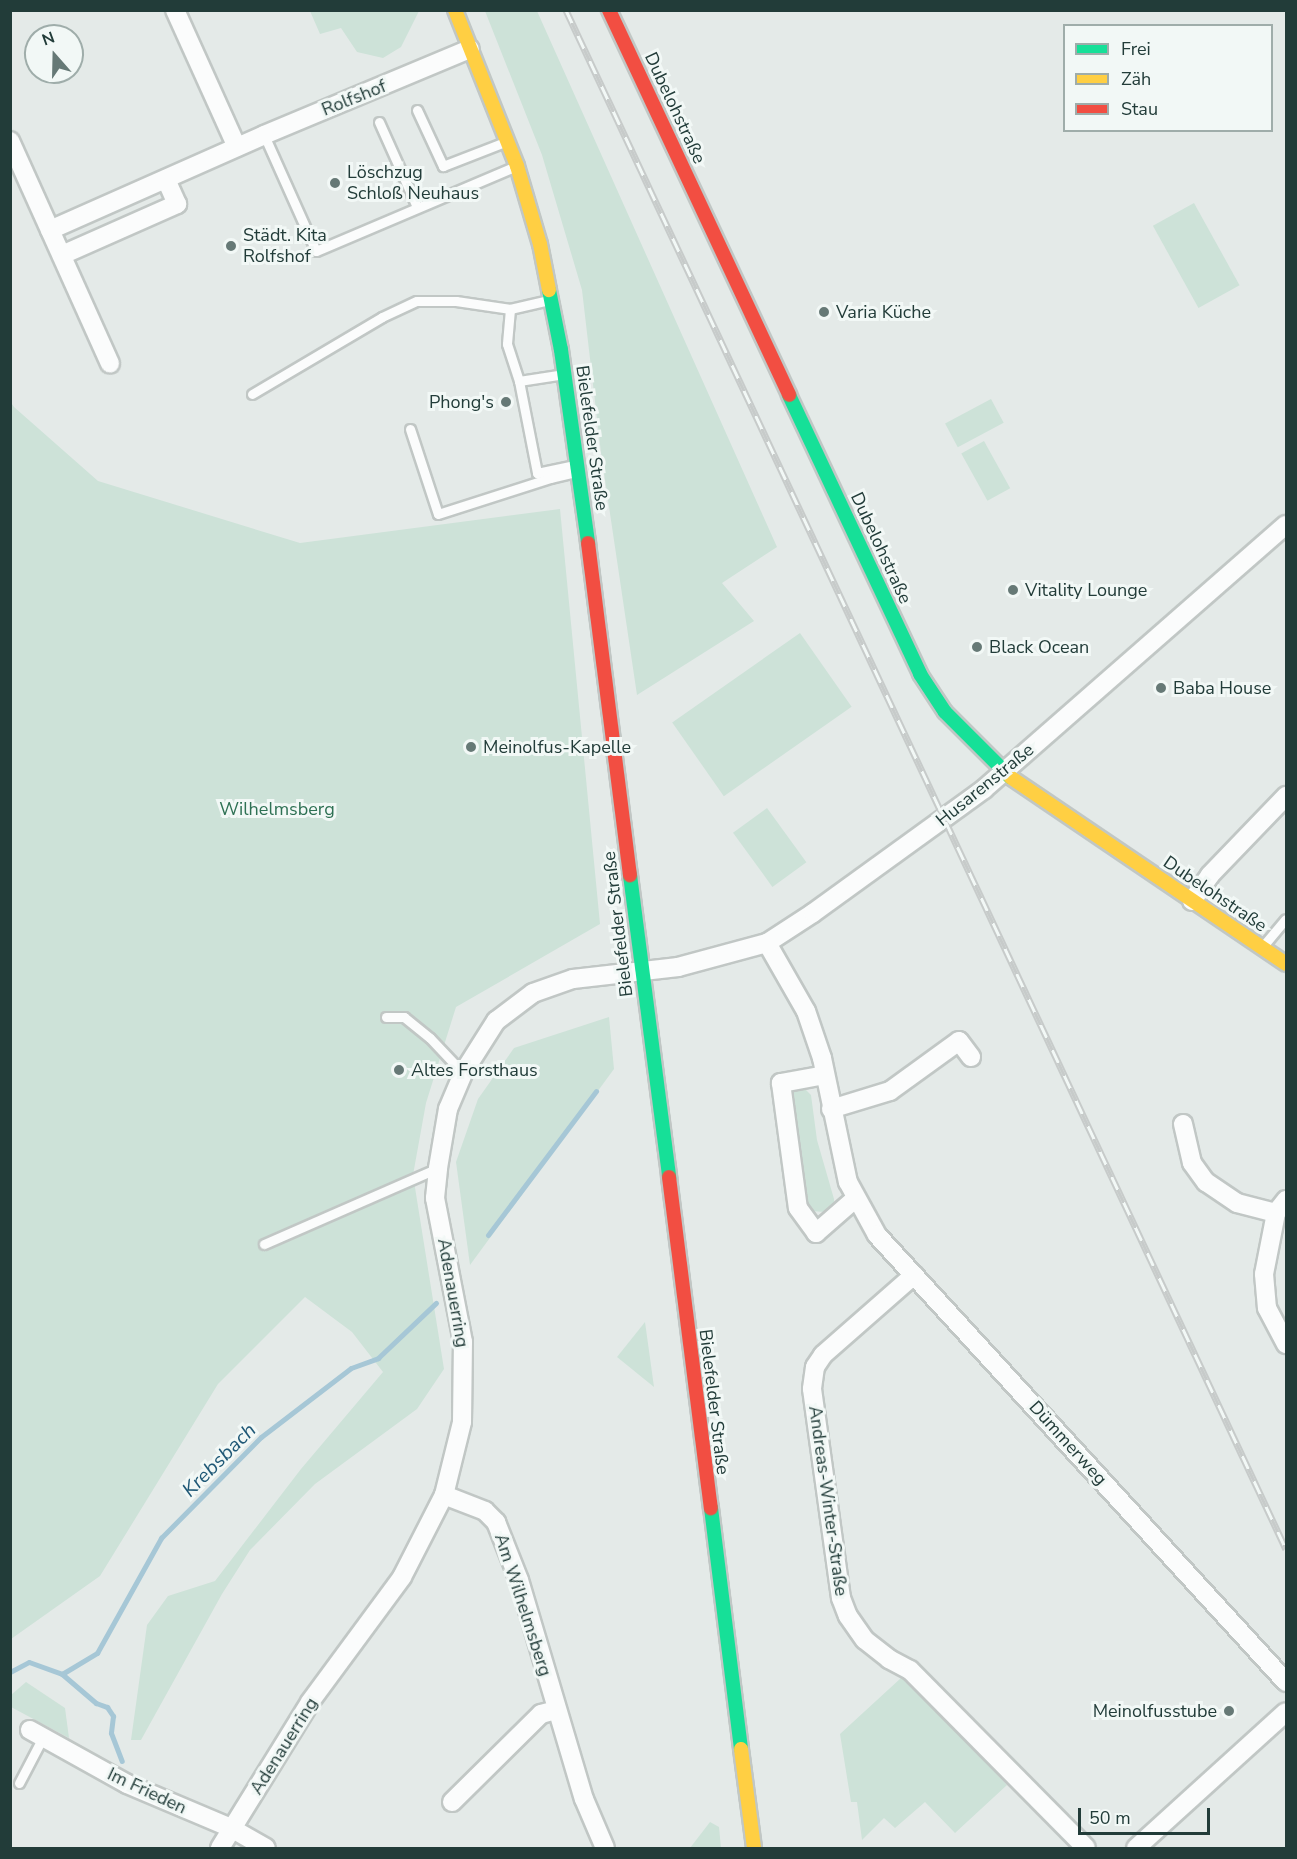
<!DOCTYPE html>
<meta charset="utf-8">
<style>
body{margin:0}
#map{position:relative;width:1297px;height:1859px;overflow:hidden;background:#e4eae8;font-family:"Nunito Sans",sans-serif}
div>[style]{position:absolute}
.green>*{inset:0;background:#cde2d8;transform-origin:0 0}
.stream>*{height:5px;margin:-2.5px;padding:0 2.5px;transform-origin:2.5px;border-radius:2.5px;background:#a6c7d6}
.roads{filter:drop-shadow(2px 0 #c1c7c5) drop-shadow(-2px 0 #c1c7c5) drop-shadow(0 2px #c1c7c5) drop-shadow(0 -2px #c1c7c5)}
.lane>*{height:9px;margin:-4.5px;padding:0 4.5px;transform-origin:4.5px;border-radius:4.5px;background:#fbfcfc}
.street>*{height:18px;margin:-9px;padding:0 9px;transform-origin:9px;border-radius:9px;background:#fbfcfc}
.fast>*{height:14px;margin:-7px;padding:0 7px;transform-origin:7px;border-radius:7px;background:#16e098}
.slow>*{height:14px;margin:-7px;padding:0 7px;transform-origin:7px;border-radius:7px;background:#ffcf43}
.jam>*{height:14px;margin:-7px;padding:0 7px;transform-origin:7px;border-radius:7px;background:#f24e42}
.rail>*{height:7px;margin-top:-3.5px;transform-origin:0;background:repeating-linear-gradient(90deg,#f2f8f6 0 14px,#c7cbca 0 28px);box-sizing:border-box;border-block:2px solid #c7cbca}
.dots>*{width:16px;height:16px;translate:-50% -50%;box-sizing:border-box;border:3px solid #f2f8f6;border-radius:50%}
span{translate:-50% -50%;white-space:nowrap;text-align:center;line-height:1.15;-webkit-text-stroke:6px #f2f8f6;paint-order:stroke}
.street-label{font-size:18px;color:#223c39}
.poi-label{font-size:18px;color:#223c39}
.left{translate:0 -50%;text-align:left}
.right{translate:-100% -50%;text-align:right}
.park-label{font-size:18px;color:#2e7154}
.water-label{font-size:20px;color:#1f5876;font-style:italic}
.frame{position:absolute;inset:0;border:12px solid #223c39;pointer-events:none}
.legend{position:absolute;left:1063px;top:24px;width:210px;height:108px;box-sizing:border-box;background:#f2f8f6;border:2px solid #9fadaa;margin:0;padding:8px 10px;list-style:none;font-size:18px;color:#223c39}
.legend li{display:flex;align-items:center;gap:12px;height:30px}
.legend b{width:30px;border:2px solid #9fadaa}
.north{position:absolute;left:24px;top:24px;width:60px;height:60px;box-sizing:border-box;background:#f2f8f6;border:2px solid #9fadaa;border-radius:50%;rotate:340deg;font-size:16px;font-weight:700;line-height:24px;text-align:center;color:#223c39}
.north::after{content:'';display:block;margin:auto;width:21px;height:27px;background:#667976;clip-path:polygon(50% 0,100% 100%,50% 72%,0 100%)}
.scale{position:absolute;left:1078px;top:1808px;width:132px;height:27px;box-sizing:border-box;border:3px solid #223c39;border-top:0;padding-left:8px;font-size:18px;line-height:21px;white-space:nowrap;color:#223c39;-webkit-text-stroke:4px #f2f8f6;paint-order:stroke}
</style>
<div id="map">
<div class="green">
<div style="clip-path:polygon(310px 11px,419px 11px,401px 47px,383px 58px,357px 52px,341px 28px,320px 34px)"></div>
<div style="clip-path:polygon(485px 11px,537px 11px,777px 547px,722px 583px,754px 621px,637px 695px,601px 453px,582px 290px,542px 155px)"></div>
<div style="left:1194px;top:203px;width:94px;height:47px;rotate:61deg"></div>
<div style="left:991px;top:399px;width:27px;height:52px;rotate:62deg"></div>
<div style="clip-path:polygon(10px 401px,14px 407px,98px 481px,300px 543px,560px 509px,600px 924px,456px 1007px,426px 1103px,413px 1175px,444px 1369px,417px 1409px,315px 1484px,250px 1550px,222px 1594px,141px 1740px,131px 1740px,147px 1625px,168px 1596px,215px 1581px,301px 1469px,383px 1372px,352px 1332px,305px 1297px,218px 1384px,100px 1576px,11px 1639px)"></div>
<div style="left:984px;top:441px;width:54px;height:26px;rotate:61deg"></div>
<div style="left:800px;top:633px;width:90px;height:156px;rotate:55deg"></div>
<div style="left:767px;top:808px;width:67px;height:42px;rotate:54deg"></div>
<div style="clip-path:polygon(609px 1017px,614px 1069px,470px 1265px,456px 1162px,478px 1099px,514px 1048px)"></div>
<div style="clip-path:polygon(796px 1088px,804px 1088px,811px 1095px,817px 1140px,834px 1199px,834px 1204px,825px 1212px,811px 1211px,805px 1205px,790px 1098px)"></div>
<div style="clip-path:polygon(645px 1322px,654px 1387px,617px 1357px)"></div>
<div style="clip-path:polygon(901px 1678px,917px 1688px,1007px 1785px,955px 1833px,925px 1802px,895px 1828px,884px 1818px,862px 1840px,857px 1802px,851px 1802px,840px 1734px)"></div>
<div style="clip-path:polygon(26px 1682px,65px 1708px,69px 1738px,11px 1707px,11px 1695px)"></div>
<div style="clip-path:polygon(710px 1822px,719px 1827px,721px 1848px,690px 1848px)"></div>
</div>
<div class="stream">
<div style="left:488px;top:1235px;width:180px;rotate:-53.1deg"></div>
<div style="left:10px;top:1672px;width:21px;rotate:-28deg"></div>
<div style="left:29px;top:1662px;width:35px;rotate:20deg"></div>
<div style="left:62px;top:1674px;width:45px;rotate:40.5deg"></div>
<div style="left:96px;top:1703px;width:12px;rotate:20deg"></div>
<div style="left:107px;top:1707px;width:11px;rotate:56deg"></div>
<div style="left:113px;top:1716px;width:17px;rotate:97deg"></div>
<div style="left:111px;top:1733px;width:30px;rotate:69deg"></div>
<div style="left:62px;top:1674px;width:41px;rotate:-31deg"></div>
<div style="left:97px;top:1653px;width:132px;rotate:-60.9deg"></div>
<div style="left:161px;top:1538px;width:142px;rotate:-45.3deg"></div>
<div style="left:261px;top:1437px;width:113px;rotate:-37.5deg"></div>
<div style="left:351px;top:1368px;width:29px;rotate:-20deg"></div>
<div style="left:378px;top:1358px;width:80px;rotate:-43.5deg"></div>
</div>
<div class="roads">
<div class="lane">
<div style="left:417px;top:110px;width:62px;rotate:65.1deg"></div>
<div style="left:443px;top:166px;width:66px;rotate:-21.2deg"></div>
<div style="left:379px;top:122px;width:93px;rotate:65.9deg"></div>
<div style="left:264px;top:135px;width:127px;rotate:65.9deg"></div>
<div style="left:316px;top:251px;width:215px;rotate:-23deg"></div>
<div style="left:510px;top:309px;width:35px;rotate:95deg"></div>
<div style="left:507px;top:344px;width:39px;rotate:72deg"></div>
<div style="left:519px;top:381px;width:94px;rotate:78.9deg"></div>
<div style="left:537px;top:473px;width:40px;rotate:-12deg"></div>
<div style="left:519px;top:381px;width:46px;rotate:-8.8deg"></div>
<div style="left:252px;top:394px;width:151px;rotate:-30.6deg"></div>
<div style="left:382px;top:317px;width:38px;rotate:-25deg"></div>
<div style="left:417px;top:301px;width:39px"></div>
<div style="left:456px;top:301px;width:55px;rotate:8.4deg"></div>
<div style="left:510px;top:309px;width:40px;rotate:-13deg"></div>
<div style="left:410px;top:429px;width:89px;rotate:71.8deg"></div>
<div style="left:438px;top:514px;width:118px;rotate:-17.8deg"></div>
<div style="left:550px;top:478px;width:28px;rotate:-13deg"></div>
<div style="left:1263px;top:946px;width:35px;rotate:-50deg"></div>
<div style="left:386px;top:1017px;width:18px"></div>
<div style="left:404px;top:1017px;width:33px;rotate:39deg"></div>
<div style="left:430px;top:1038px;width:48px;rotate:46.7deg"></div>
<div style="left:264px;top:1244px;width:190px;rotate:-23.6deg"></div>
<div style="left:19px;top:1783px;width:52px;rotate:-62.4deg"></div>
</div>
<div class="street">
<div style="left:175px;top:10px;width:150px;rotate:65.7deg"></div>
<div style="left:10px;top:141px;width:244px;rotate:65.8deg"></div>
<div style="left:50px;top:230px;width:234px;rotate:-23.9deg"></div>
<div style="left:264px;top:135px;width:223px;rotate:-22.7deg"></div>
<div style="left:62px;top:255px;width:126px;rotate:-23.9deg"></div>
<div style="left:177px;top:204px;width:27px;rotate:-114deg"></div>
<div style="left:1192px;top:901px;width:32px;rotate:-55deg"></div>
<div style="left:1210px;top:875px;width:110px;rotate:-46.1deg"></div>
<div style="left:767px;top:943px;width:78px;rotate:60.2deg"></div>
<div style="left:806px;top:1011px;width:50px;rotate:71.2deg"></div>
<div style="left:822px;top:1058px;width:127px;rotate:78.2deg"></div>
<div style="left:848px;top:1182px;width:60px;rotate:61.3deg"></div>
<div style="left:877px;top:1235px;width:606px;rotate:47.54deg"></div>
<div style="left:825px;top:1075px;width:45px;rotate:169.7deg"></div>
<div style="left:781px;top:1083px;width:126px;rotate:82.3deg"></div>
<div style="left:798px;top:1208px;width:31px;rotate:54deg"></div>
<div style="left:816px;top:1233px;width:52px;rotate:-41.1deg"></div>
<div style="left:831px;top:1109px;width:62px;rotate:-17deg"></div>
<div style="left:890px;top:1091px;width:85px;rotate:-35.9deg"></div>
<div style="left:959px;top:1041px;width:20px;rotate:53deg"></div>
<div style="left:1183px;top:1124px;width:40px;rotate:77deg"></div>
<div style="left:1192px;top:1163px;width:24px;rotate:54deg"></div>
<div style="left:1206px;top:1182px;width:37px;rotate:34deg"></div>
<div style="left:1237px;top:1203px;width:40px;rotate:14.4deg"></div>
<div style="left:1286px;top:1200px;width:16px;rotate:128deg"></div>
<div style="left:1276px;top:1213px;width:62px;rotate:101.1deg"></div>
<div style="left:1264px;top:1274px;width:34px;rotate:85deg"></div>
<div style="left:1267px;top:1308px;width:41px;rotate:62.2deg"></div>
<div style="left:914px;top:1275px;width:121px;rotate:138.7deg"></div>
<div style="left:823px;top:1355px;width:14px;rotate:124deg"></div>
<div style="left:815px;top:1367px;width:22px;rotate:98deg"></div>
<div style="left:812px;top:1389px;width:211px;rotate:82.1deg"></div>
<div style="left:841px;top:1598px;width:19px;rotate:69deg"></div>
<div style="left:848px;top:1616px;width:29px;rotate:55deg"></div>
<div style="left:865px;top:1640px;width:31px;rotate:38deg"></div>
<div style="left:889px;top:1659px;width:24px;rotate:28deg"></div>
<div style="left:910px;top:1670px;width:250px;rotate:45.3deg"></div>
<div style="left:444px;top:1495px;width:44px;rotate:21.3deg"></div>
<div style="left:485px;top:1511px;width:16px;rotate:45deg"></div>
<div style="left:496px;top:1522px;width:62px;rotate:68.4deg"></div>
<div style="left:519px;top:1580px;width:228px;rotate:73.5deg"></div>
<div style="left:584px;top:1799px;width:53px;rotate:66.8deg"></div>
<div style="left:30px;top:1730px;width:111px;rotate:29.1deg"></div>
<div style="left:127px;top:1784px;width:113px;rotate:22.9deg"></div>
<div style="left:231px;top:1828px;width:40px;rotate:29.7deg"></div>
<div style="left:452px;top:1802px;width:125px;rotate:-44.7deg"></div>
<div style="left:541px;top:1714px;width:16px;rotate:-15deg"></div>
<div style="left:220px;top:1848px;width:172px;rotate:-58.3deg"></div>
<div style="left:310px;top:1702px;width:155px;rotate:-53.6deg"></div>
<div style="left:402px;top:1577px;width:92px;rotate:-62.9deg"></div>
<div style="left:444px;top:1495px;width:75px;rotate:-76.1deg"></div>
<div style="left:462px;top:1422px;width:80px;rotate:-89.3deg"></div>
<div style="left:463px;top:1342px;width:147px;rotate:-101deg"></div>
<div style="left:435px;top:1198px;width:30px;rotate:-84deg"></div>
<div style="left:438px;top:1168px;width:60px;rotate:-80.4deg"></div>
<div style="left:448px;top:1109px;width:39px;rotate:-67deg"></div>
<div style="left:463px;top:1073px;width:62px;rotate:-57.6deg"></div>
<div style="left:496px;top:1021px;width:46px;rotate:-37.1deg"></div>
<div style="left:533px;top:993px;width:42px;rotate:-19.3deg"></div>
<div style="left:573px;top:979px;width:106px;rotate:-6.5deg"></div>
<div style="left:678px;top:967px;width:92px;rotate:-15.1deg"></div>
<div style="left:767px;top:943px;width:55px;rotate:-33.1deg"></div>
<div style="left:813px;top:913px;width:211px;rotate:-35.9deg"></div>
<div style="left:984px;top:789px;width:401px;rotate:-41.2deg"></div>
<div style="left:1136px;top:1848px;width:202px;rotate:-42.2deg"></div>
</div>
<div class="fast">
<div style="left:549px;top:290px;width:61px;rotate:78.7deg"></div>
<div style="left:561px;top:350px;width:195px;rotate:82deg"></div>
<div style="left:789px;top:395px;width:308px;rotate:64.8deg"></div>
<div style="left:920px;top:674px;width:45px;rotate:56.7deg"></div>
<div style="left:945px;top:712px;width:92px;rotate:45deg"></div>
<div style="left:630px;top:875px;width:305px;rotate:82.6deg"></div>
<div style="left:711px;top:1508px;width:243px;rotate:82.9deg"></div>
</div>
<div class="slow">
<div style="left:455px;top:10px;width:168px;rotate:68.3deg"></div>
<div style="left:517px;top:166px;width:81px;rotate:73.6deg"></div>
<div style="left:540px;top:244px;width:47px;rotate:78.9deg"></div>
<div style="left:1010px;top:777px;width:333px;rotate:34.1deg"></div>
<div style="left:741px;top:1749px;width:100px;rotate:82.5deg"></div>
</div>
<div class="jam">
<div style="left:609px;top:10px;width:425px;rotate:64.9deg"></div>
<div style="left:588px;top:543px;width:335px;rotate:82.8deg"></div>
<div style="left:669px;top:1177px;width:334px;rotate:82.8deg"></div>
</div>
</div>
<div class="rail">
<div style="left:566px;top:10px;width:1699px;rotate:64.93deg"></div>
</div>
<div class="dots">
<div style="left:335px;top:183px;background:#667976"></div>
<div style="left:231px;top:246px;background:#667976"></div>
<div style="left:824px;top:312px;background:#667976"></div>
<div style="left:506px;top:402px;background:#667976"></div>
<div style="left:1013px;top:590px;background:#667976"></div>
<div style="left:977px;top:647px;background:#667976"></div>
<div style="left:1161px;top:688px;background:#667976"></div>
<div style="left:471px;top:747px;background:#667976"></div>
<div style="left:399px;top:1070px;background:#667976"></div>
<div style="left:1229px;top:1711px;background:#667976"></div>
</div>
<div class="street-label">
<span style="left:354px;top:98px;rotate:-22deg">Rolfshof</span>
<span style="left:675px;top:108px;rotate:65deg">Dubelohstraße</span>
<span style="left:592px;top:438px;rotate:82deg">Bielefelder Straße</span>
<span style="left:881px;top:548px;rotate:65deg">Dubelohstraße</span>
<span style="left:985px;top:785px;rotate:-39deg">Husarenstraße</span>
<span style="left:1215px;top:894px;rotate:34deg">Dubelohstraße</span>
<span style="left:618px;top:924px;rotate:-97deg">Bielefelder Straße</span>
<span style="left:453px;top:1293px;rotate:80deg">Adenauerring</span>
<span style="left:714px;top:1402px;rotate:83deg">Bielefelder Straße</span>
<span style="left:1068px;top:1443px;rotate:48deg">Dümmerweg</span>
<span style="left:828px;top:1501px;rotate:82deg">Andreas-Winter-Straße</span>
<span style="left:523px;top:1605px;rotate:72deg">Am Wilhelmsberg</span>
<span style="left:284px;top:1746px;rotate:-58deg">Adenauerring</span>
<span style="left:147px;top:1791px;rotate:25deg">Im Frieden</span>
</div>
<div class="poi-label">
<span class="left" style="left:347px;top:183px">Löschzug<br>Schloß Neuhaus</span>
<span class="left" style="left:243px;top:246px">Städt. Kita<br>Rolfshof</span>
<span class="left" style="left:836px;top:312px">Varia Küche</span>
<span class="right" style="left:494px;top:402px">Phong's</span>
<span class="left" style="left:1025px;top:590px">Vitality Lounge</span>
<span class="left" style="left:989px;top:647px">Black Ocean</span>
<span class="left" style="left:1173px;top:688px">Baba House</span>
<span class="left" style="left:483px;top:747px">Meinolfus-Kapelle</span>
<span class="left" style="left:411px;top:1070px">Altes Forsthaus</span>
<span class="right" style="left:1217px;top:1711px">Meinolfusstube</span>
</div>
<div class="park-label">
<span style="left:277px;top:809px">Wilhelmsberg</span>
</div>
<div class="water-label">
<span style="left:219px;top:1460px;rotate:-45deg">Krebsbach</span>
</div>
<div class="frame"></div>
<ul class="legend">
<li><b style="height:8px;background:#16e098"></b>Frei</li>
<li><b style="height:8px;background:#ffcf43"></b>Zäh</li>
<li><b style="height:8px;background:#f24e42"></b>Stau</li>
</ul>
<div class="north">N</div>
<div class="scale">50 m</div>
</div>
